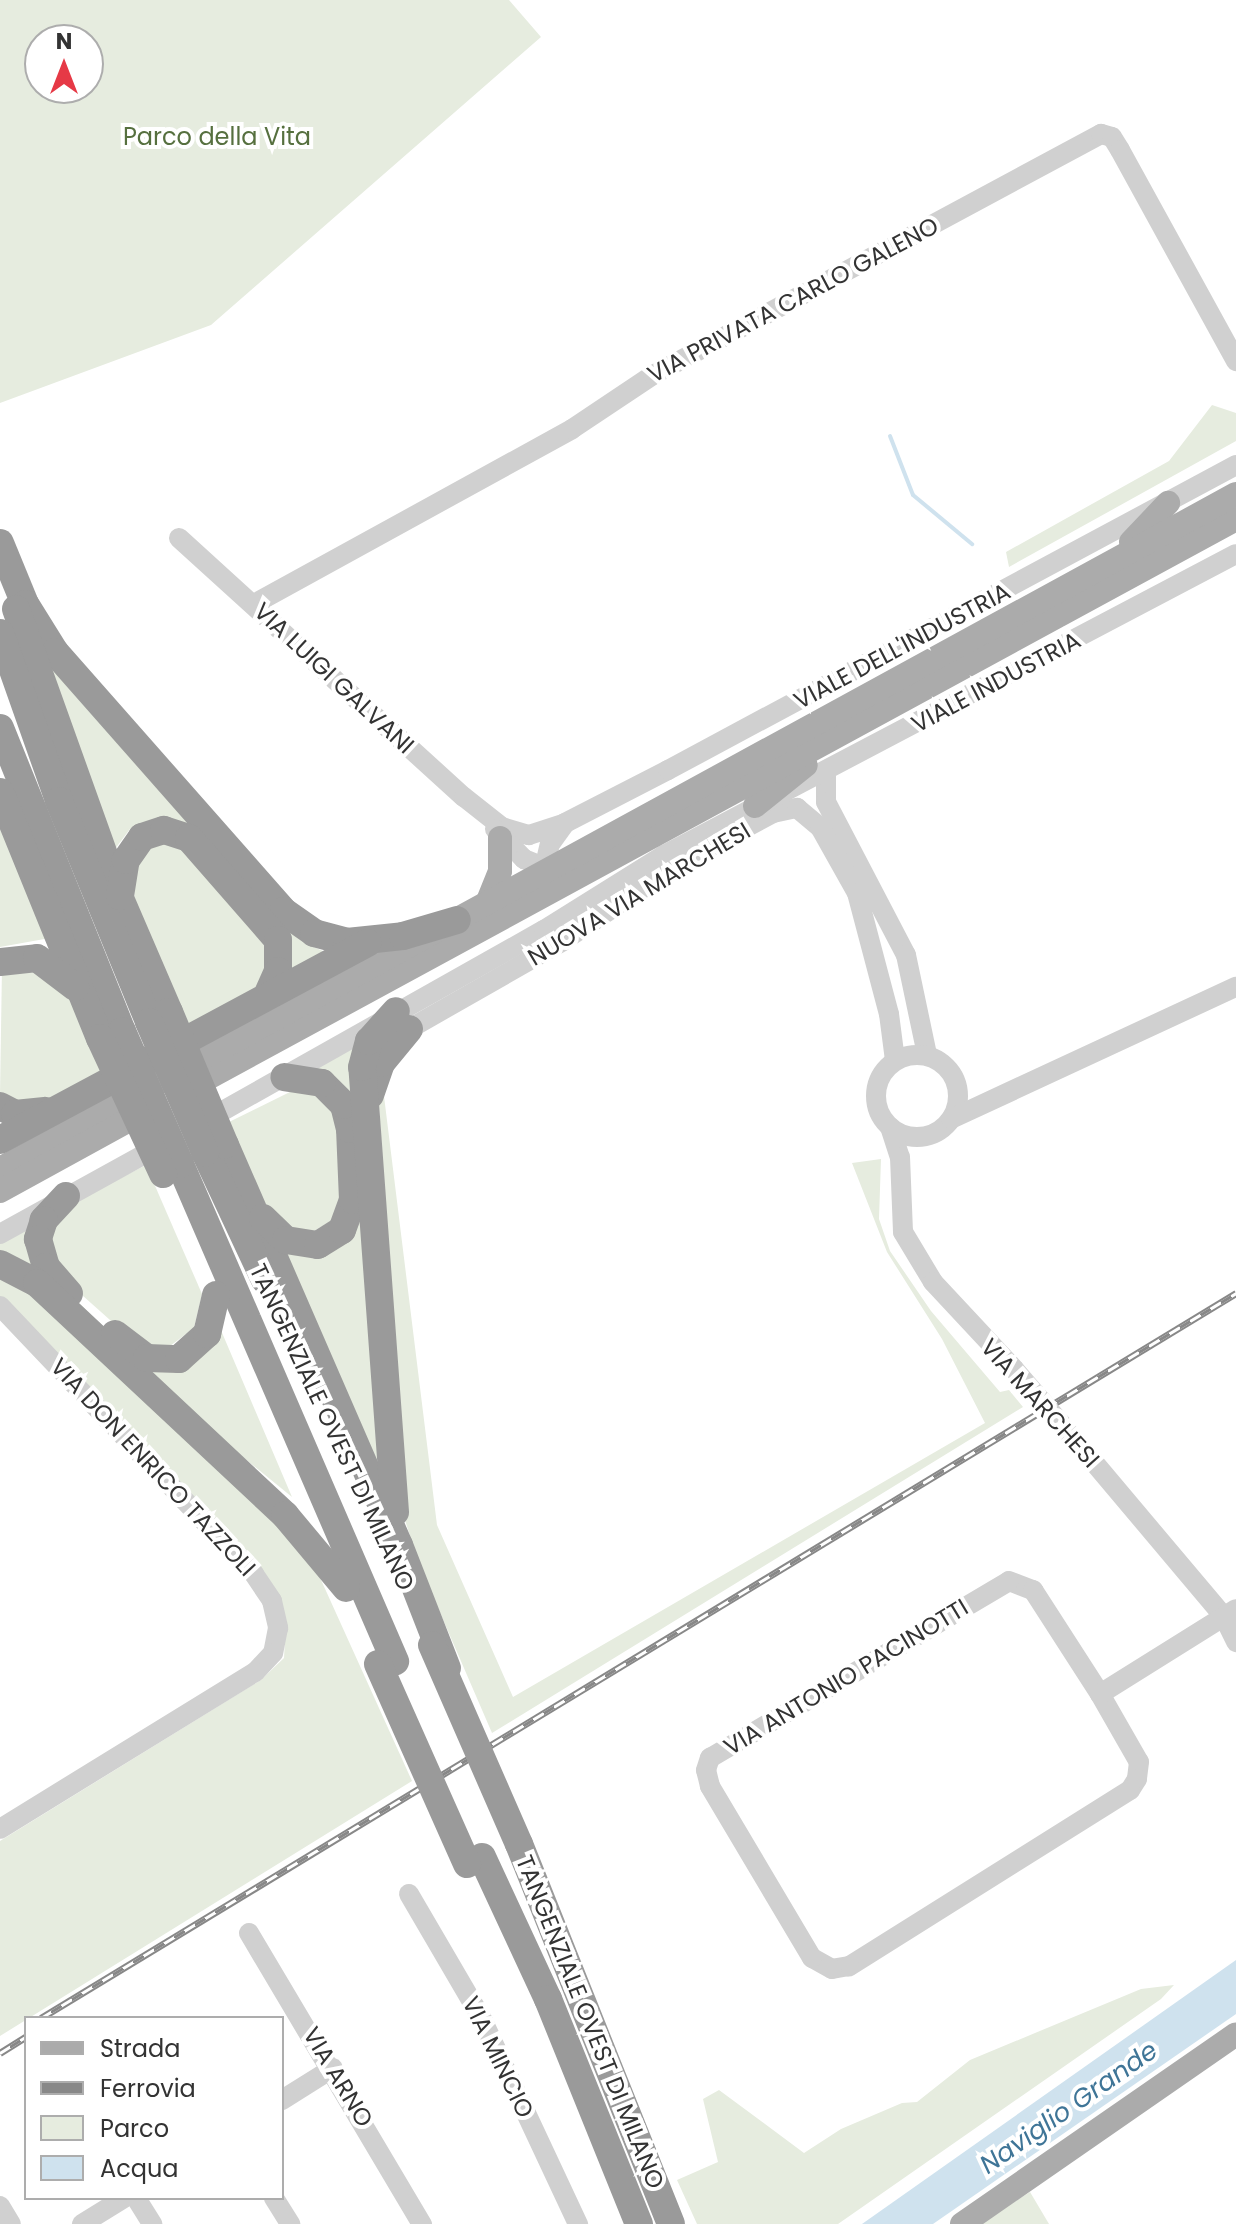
<!DOCTYPE html>
<style>
body{margin:0}
#map{position:relative;width:1236px;height:2224px;overflow:hidden;background:#fff;font-family:Poppins,sans-serif}
div>[style]{position:absolute}
.green>*{inset:0;background:#e6ecdf}
.water>*{inset:0;background:#cfe2ee}
.stream>*{height:4px;margin:-2px;padding:0 2px;transform-origin:2px;border-radius:2px;background:#cfe2ee}
.minor>*{height:20px;margin:-10px;padding:0 10px;transform-origin:10px;border-radius:10px;background:#d0d0d0}
.minor>.ring{margin:-10px;padding:0;box-sizing:content-box;background:none;border:20px solid #d0d0d0;border-radius:50%}
.major>*{height:24px;margin:-12px;padding:0 12px;transform-origin:12px;border-radius:12px;background:#ababab}
.highway>*{height:28px;margin:-14px;padding:0 14px;transform-origin:14px;border-radius:14px;background:#9a9a9a}
.rail>*{height:7px;margin-top:-3.5px;transform-origin:0;background:repeating-linear-gradient(90deg,#fff 0 12px,#888 0 24px);box-sizing:border-box;border-block:2px solid #888}
.minor-bridge>*{height:20px;margin:-10px;padding:0 10px;transform-origin:10px;border-radius:10px;background:#d0d0d0}
.highway-bridge>*{height:28px;margin:-14px;padding:0 14px;transform-origin:14px;border-radius:14px;background:#9a9a9a}
span{translate:-50% -50%;white-space:nowrap;text-align:center;line-height:1.15;-webkit-text-stroke:8px #fff;paint-order:stroke}
.park-label{font-size:24px;color:#56703f}
.street-label{font-size:24px;color:#333}
.water-label{font-size:26px;color:#3f7597;font-style:italic}
.legend{position:absolute;left:24px;top:2016px;width:260px;height:184px;box-sizing:border-box;background:#fff;border:2px solid #adadad;margin:0;padding:10px 14px;list-style:none;font-size:24px;color:#333}
.legend li{display:flex;align-items:center;gap:16px;height:40px}
.legend b{width:40px;border:2px solid #adadad}
.north{position:absolute;left:24px;top:24px;width:80px;height:80px;box-sizing:border-box;background:#fff;border:2px solid #adadad;border-radius:50%;rotate:0deg;font-size:22px;font-weight:700;line-height:32px;text-align:center;color:#333}
.north::after{content:'';display:block;margin:auto;width:28px;height:36px;background:#e63946;clip-path:polygon(50% 0,100% 100%,50% 72%,0 100%)}
</style>
<div id="map">
<div class="green">
<div style="clip-path:polygon(evenodd,0 0,509px 0,541px 37px,211px 325px,0 403px,0 0,40px 40px,88px 40px,88px 88px,40px 88px,40px 40px)"></div>
<div style="clip-path:polygon(1212px 405px,1236px 413px,1236px 441px,1009px 567px,1006px 552px,1169px 461px)"></div>
<div style="clip-path:polygon(37px 644px,309px 945px,330px 954px,289px 973px,159px 818px,130px 829px,115px 849px)"></div>
<div style="clip-path:polygon(0 804px,50px 938px,0 947px)"></div>
<div style="clip-path:polygon(169px 835px,268px 933px,270px 981px,189px 1031px,134px 910px,135px 850px)"></div>
<div style="clip-path:polygon(2px 966px,63px 979px,105px 1072px,40px 1108px,0 1095px)"></div>
<div style="clip-path:polygon(357px 1046px,379px 1459px,376px 1460px,278px 1246px,333px 1243px,355px 1126px,310px 1072px)"></div>
<div style="clip-path:polygon(298px 1088px,332px 1103px,347px 1185px,335px 1219px,312px 1232px,290px 1230px,263px 1207px,229px 1122px)"></div>
<div style="clip-path:polygon(378px 1088px,383px 1088px,437px 1525px,513px 1697px,985px 1423px,942px 1339px,887px 1252px,852px 1163px,881px 1159px,879px 1219px,890px 1251px,931px 1311px,1000px 1392px,1009px 1390px,1023px 1407px,492px 1733px,419px 1564px,404px 1517px)"></div>
<div style="clip-path:polygon(146px 1165px,202px 1294px,194px 1328px,170px 1346px,150px 1345px,119px 1328px,64px 1279px,42px 1244px,70px 1204px)"></div>
<div style="clip-path:polygon(28px 1228px,34px 1260px,120px 1342px,147px 1361px,220px 1328px,292px 1497px,0 1259px,0 1241px)"></div>
<div style="clip-path:polygon(0 1272px,34px 1291px,312px 1560px,412px 1781px,0 2036px,0 1841px,261px 1680px,284px 1658px,285px 1640px,277px 1594px,252px 1556px,0 1298px)"></div>
<div style="clip-path:polygon(1174px 1985px,1161px 1999px,838px 2224px,697px 2224px,677px 2180px,718px 2162px,703px 2099px,719px 2090px,804px 2153px,841px 2129px,902px 2103px,917px 2102px,970px 2060px,1141px 1989px)"></div>
<div style="clip-path:polygon(1030px 2192px,1049px 2224px,979px 2224px)"></div>
</div>
<div class="water">
<div style="clip-path:polygon(1236px 1960px,1236px 2014px,933px 2224px,862px 2224px)"></div>
</div>
<div class="stream">
<div style="left:890px;top:436px;width:63px;rotate:68.7deg"></div>
<div style="left:913px;top:495px;width:77px;rotate:39.7deg"></div>
</div>
<div class="minor">
<div style="left:179px;top:538px;width:385px;rotate:42.3deg"></div>
<div style="left:464px;top:797px;width:48px;rotate:38.3deg"></div>
<div style="left:502px;top:827px;width:28px;rotate:17deg"></div>
<div style="left:529px;top:835px;width:38px;rotate:-18deg"></div>
<div style="left:565px;top:823px;width:116px;rotate:-27.2deg"></div>
<div style="left:668px;top:770px;width:645px;rotate:-28.23deg"></div>
<div style="left:254px;top:604px;width:363px;rotate:-28.8deg"></div>
<div style="left:572px;top:429px;width:97px;rotate:-33.7deg"></div>
<div style="left:653px;top:375px;width:509px;rotate:-28.28deg"></div>
<div style="left:1101px;top:134px;width:11px;rotate:15deg"></div>
<div style="left:1112px;top:137px;width:15px;rotate:58deg"></div>
<div style="left:1120px;top:150px;width:241px;rotate:61.2deg"></div>
<div style="left:826px;top:774px;width:28px;rotate:90deg"></div>
<div style="left:826px;top:802px;width:173px;rotate:62.4deg"></div>
<div style="left:906px;top:955px;width:102px;rotate:78.1deg"></div>
<div style="left:495px;top:829px;width:42px;rotate:46deg"></div>
<div style="left:524px;top:859px;width:38px;rotate:22deg"></div>
<div style="left:544px;top:869px;width:26px;rotate:-77deg"></div>
<div style="left:550px;top:844px;width:26px;rotate:-54deg"></div>
<div style="left:409px;top:1029px;width:177px;rotate:-29.7deg"></div>
<div style="left:563px;top:941px;width:151px;rotate:-33.4deg"></div>
<div style="left:689px;top:858px;width:95px;rotate:-28.2deg"></div>
<div style="left:773px;top:813px;width:25px;rotate:-12deg"></div>
<div style="left:797px;top:808px;width:30px;rotate:40deg"></div>
<div style="left:820px;top:827px;width:76px;rotate:60.7deg"></div>
<div style="left:857px;top:893px;width:125px;rotate:75.2deg"></div>
<div style="left:889px;top:1014px;width:46px;rotate:82.6deg"></div>
<div class="ring" style="left:876px;top:1055px;width:62px;height:62px"></div>
<div style="left:951px;top:1119px;width:314px;rotate:-24.9deg"></div>
<div style="left:203px;top:1122px;width:391px;rotate:-29.4deg"></div>
<div style="left:544px;top:930px;width:142px;rotate:-32deg"></div>
<div style="left:664px;top:855px;width:646px;rotate:-27.75deg"></div>
<div style="left:890px;top:1127px;width:32px;rotate:72deg"></div>
<div style="left:900px;top:1157px;width:75px;rotate:87.7deg"></div>
<div style="left:903px;top:1232px;width:58px;rotate:59deg"></div>
<div style="left:933px;top:1282px;width:119px;rotate:47deg"></div>
<div style="left:0;top:1234px;width:184px;rotate:-28.9deg"></div>
<div style="left:0;top:1306px;width:369px;rotate:46.5deg"></div>
<div style="left:254px;top:1574px;width:32px;rotate:56deg"></div>
<div style="left:272px;top:1601px;width:28px;rotate:77deg"></div>
<div style="left:278px;top:1628px;width:25px;rotate:101deg"></div>
<div style="left:273px;top:1653px;width:26px;rotate:133deg"></div>
<div style="left:255px;top:1672px;width:299px;rotate:148.4deg"></div>
<div style="left:1081px;top:1447px;width:222px;rotate:49.9deg"></div>
<div style="left:1224px;top:1617px;width:28px;rotate:64deg"></div>
<div style="left:1009px;top:1581px;width:26px;rotate:21deg"></div>
<div style="left:1033px;top:1590px;width:124px;rotate:57.2deg"></div>
<div style="left:1100px;top:1694px;width:78px;rotate:60.2deg"></div>
<div style="left:1139px;top:1762px;width:17px;rotate:97deg"></div>
<div style="left:1137px;top:1779px;width:13px;rotate:122deg"></div>
<div style="left:1130px;top:1790px;width:332px;rotate:147.9deg"></div>
<div style="left:849px;top:1966px;width:17px;rotate:170deg"></div>
<div style="left:832px;top:1969px;width:23px;rotate:-151deg"></div>
<div style="left:812px;top:1958px;width:200px;rotate:-120.7deg"></div>
<div style="left:710px;top:1786px;width:16px;rotate:-104deg"></div>
<div style="left:706px;top:1770px;width:13px;rotate:-72deg"></div>
<div style="left:710px;top:1758px;width:347px;rotate:-30.6deg"></div>
<div style="left:1100px;top:1694px;width:160px;rotate:-32deg"></div>
<div style="left:409px;top:1894px;width:143px;rotate:59.7deg"></div>
<div style="left:481px;top:2017px;width:229px;rotate:64.9deg"></div>
<div style="left:249px;top:1933px;width:339px;rotate:59.3deg"></div>
<div style="left:282px;top:2100px;width:60px;rotate:-32.1deg"></div>
<div style="left:136px;top:2198px;width:31px;rotate:58deg"></div>
<div style="left:274px;top:2198px;width:31px;rotate:58deg"></div>
<div style="left:0;top:2206px;width:21px;rotate:59deg"></div>
<div style="left:82px;top:2224px;width:49px;rotate:-31.8deg"></div>
</div>
<div class="major">
<div style="left:1131px;top:542px;width:54px;rotate:-46.5deg"></div>
<div style="left:755px;top:806px;width:65px;rotate:-38.8deg"></div>
<div style="left:488px;top:901px;width:32px;rotate:-68deg"></div>
<div style="left:500px;top:871px;width:33px;rotate:-90deg"></div>
<div style="left:184px;top:1091px;width:1197px;rotate:-28.53deg"></div>
<div style="left:0;top:1169px;width:1408px;rotate:-28.64deg"></div>
<div style="left:0;top:1191px;width:172px;rotate:-28.8deg"></div>
<div style="left:962px;top:2224px;width:333px;rotate:-34.7deg"></div>
</div>
<div class="highway">
<div style="left:0;top:543px;width:66px;rotate:67.7deg"></div>
<div style="left:25px;top:604px;width:57px;rotate:58deg"></div>
<div style="left:55px;top:652px;width:345px;rotate:48.6deg"></div>
<div style="left:283px;top:911px;width:38px;rotate:35deg"></div>
<div style="left:314px;top:933px;width:34px;rotate:15deg"></div>
<div style="left:347px;top:942px;width:56px;rotate:-6.1deg"></div>
<div style="left:403px;top:936px;width:56px;rotate:-16.5deg"></div>
<div style="left:16px;top:609px;width:305px;rotate:70.3deg"></div>
<div style="left:119px;top:896px;width:126px;rotate:66.7deg"></div>
<div style="left:0;top:633px;width:178px;rotate:70.6deg"></div>
<div style="left:59px;top:801px;width:239px;rotate:67.8deg"></div>
<div style="left:0;top:728px;width:327px;rotate:68.1deg"></div>
<div style="left:0;top:792px;width:266px;rotate:67.9deg"></div>
<div style="left:120px;top:896px;width:36px;rotate:-81deg"></div>
<div style="left:126px;top:860px;width:28px;rotate:-55deg"></div>
<div style="left:142px;top:837px;width:23px;rotate:-18deg"></div>
<div style="left:164px;top:830px;width:26px;rotate:18deg"></div>
<div style="left:189px;top:838px;width:135px;rotate:48.9deg"></div>
<div style="left:278px;top:940px;width:31px;rotate:90deg"></div>
<div style="left:278px;top:971px;width:24px;rotate:114deg"></div>
<div style="left:0;top:962px;width:37px;rotate:-6deg"></div>
<div style="left:37px;top:958px;width:48px;rotate:37.3deg"></div>
<div style="left:370px;top:1095px;width:34px;rotate:-71deg"></div>
<div style="left:381px;top:1063px;width:44px;rotate:-50.5deg"></div>
<div style="left:0;top:1106px;width:17px;rotate:28deg"></div>
<div style="left:15px;top:1114px;width:30px;rotate:-6deg"></div>
<div style="left:0;top:1140px;width:417px;rotate:-28.2deg"></div>
<div style="left:225px;top:1145px;width:436px;rotate:66.5deg"></div>
<div style="left:399px;top:1545px;width:132px;rotate:68.7deg"></div>
<div style="left:205px;top:1152px;width:141px;rotate:64.9deg"></div>
<div style="left:180px;top:1164px;width:542px;rotate:66.61deg"></div>
<div style="left:66px;top:1196px;width:33px;rotate:133deg"></div>
<div style="left:44px;top:1220px;width:20px;rotate:108deg"></div>
<div style="left:38px;top:1239px;width:29px;rotate:74deg"></div>
<div style="left:46px;top:1267px;width:35px;rotate:49deg"></div>
<div style="left:263px;top:1218px;width:32px;rotate:44deg"></div>
<div style="left:286px;top:1240px;width:32px;rotate:9deg"></div>
<div style="left:318px;top:1245px;width:28px;rotate:-32deg"></div>
<div style="left:342px;top:1230px;width:32px;rotate:-70deg"></div>
<div style="left:353px;top:1200px;width:71px;rotate:-92.4deg"></div>
<div style="left:350px;top:1129px;width:25px;rotate:-104deg"></div>
<div style="left:344px;top:1105px;width:31px;rotate:-135deg"></div>
<div style="left:322px;top:1083px;width:38px;rotate:-171deg"></div>
<div style="left:0;top:1264px;width:42px;rotate:27.2deg"></div>
<div style="left:37px;top:1283px;width:340px;rotate:43.1deg"></div>
<div style="left:285px;top:1515px;width:95px;rotate:50.1deg"></div>
<div style="left:115px;top:1334px;width:40px;rotate:37deg"></div>
<div style="left:147px;top:1358px;width:32px;rotate:2deg"></div>
<div style="left:179px;top:1359px;width:38px;rotate:-42deg"></div>
<div style="left:207px;top:1334px;width:40px;rotate:-77deg"></div>
<div style="left:395px;top:1512px;width:446px;rotate:-94.2deg"></div>
<div style="left:362px;top:1067px;width:27px;rotate:-75deg"></div>
<div style="left:369px;top:1041px;width:40px;rotate:-48deg"></div>
<div style="left:519px;top:1844px;width:409px;rotate:68.2deg"></div>
<div style="left:482px;top:1857px;width:157px;rotate:65.1deg"></div>
<div style="left:548px;top:1999px;width:243px;rotate:68deg"></div>
</div>
<div class="rail">
<div style="left:41px;top:2018px;width:1398px;rotate:-31.24deg"></div>
<div style="left:0;top:2053px;width:31px;rotate:-32deg"></div>
</div>
<div class="minor-bridge">
<div style="left:1014px;top:1369px;width:103px;rotate:49.3deg"></div>
</div>
<div class="highway-bridge">
<div style="left:169px;top:1012px;width:144px;rotate:67.2deg"></div>
<div style="left:149px;top:1022px;width:142px;rotate:66.7deg"></div>
<div style="left:122px;top:1031px;width:145px;rotate:66.4deg"></div>
<div style="left:100px;top:1038px;width:150px;rotate:65.1deg"></div>
<div style="left:432px;top:1645px;width:217px;rotate:66.4deg"></div>
<div style="left:378px;top:1664px;width:219px;rotate:66deg"></div>
</div>
<div class="park-label">
<span style="left:217px;top:137px">Parco della Vita</span>
</div>
<div class="street-label">
<span style="left:793px;top:300px;rotate:-28deg">VIA PRIVATA CARLO GALENO</span>
<span style="left:902px;top:646px;rotate:-28deg">VIALE DELL'INDUSTRIA</span>
<span style="left:334px;top:678px;rotate:43deg">VIA LUIGI GALVANI</span>
<span style="left:996px;top:682px;rotate:-28deg">VIALE INDUSTRIA</span>
<span style="left:639px;top:894px;rotate:-31deg">NUOVA VIA MARCHESI</span>
<span style="left:1040px;top:1403px;rotate:48deg">VIA MARCHESI</span>
<span style="left:332px;top:1427px;rotate:65deg">TANGENZIALE OVEST DI MILANO</span>
<span style="left:153px;top:1467px;rotate:47deg">VIA DON ENRICO TAZZOLI</span>
<span style="left:846px;top:1677px;rotate:-31deg">VIA ANTONIO PACINOTTI</span>
<span style="left:590px;top:2022px;rotate:68deg">TANGENZIALE OVEST DI MILANO</span>
<span style="left:498px;top:2057px;rotate:64deg">VIA MINCIO</span>
<span style="left:338px;top:2077px;rotate:59deg">VIA ARNO</span>
</div>
<div class="water-label">
<span style="left:1069px;top:2108px;rotate:-35deg">Naviglio Grande</span>
</div>
<ul class="legend">
<li><b style="height:10px;background:#ababab"></b>Strada</li>
<li><b style="height:10px;background:#888"></b>Ferrovia</li>
<li><b style="height:22px;background:#e6ecdf"></b>Parco</li>
<li><b style="height:22px;background:#cfe2ee"></b>Acqua</li>
</ul>
<div class="north">N</div>
</div>
